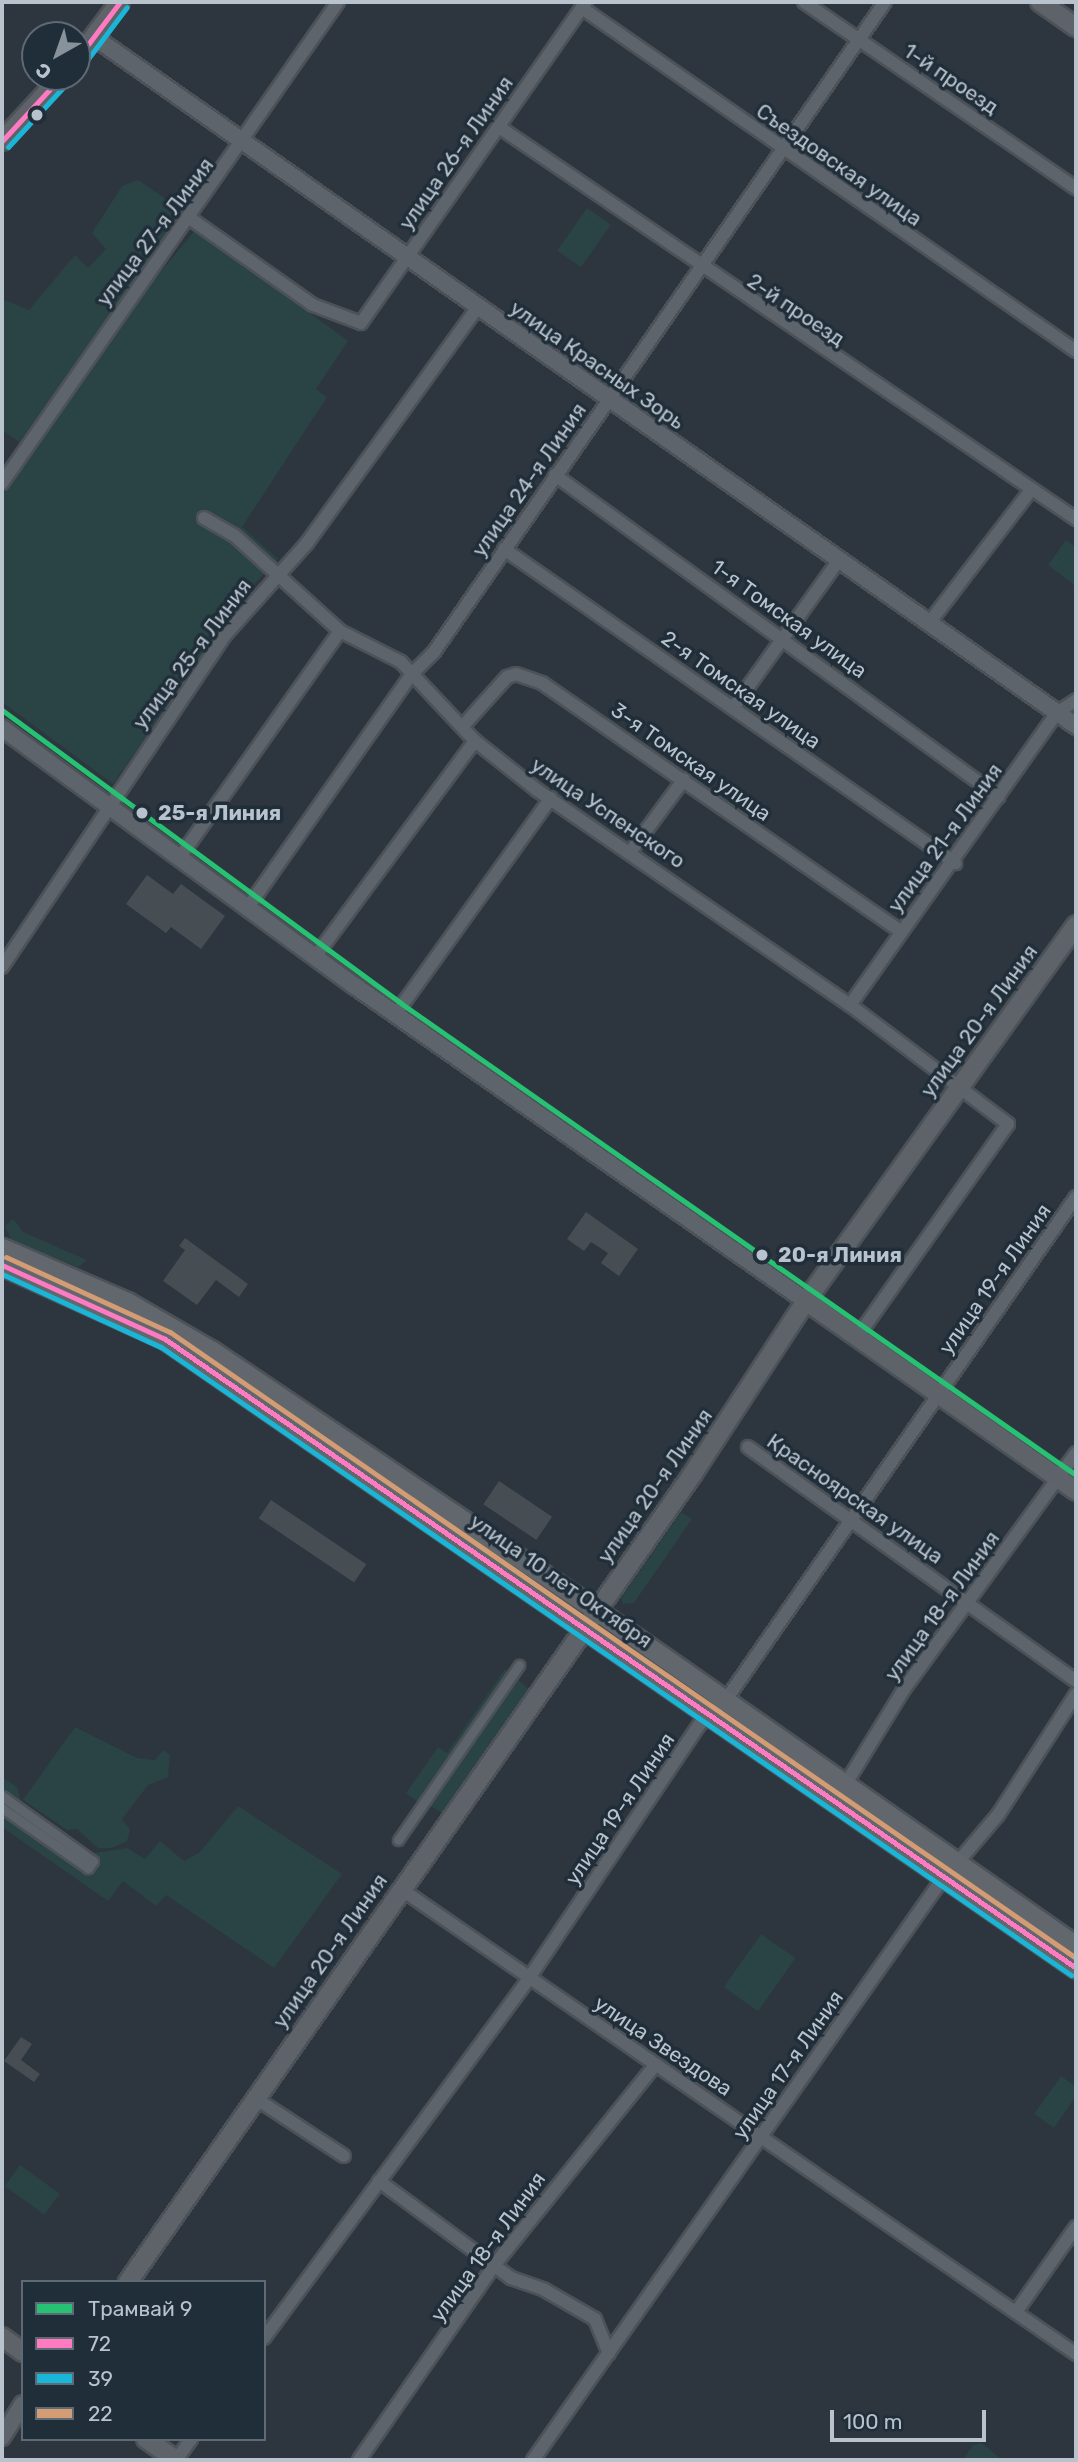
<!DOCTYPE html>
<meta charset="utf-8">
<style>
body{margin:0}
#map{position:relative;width:1078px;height:2462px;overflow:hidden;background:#2d363e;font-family:Rubik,sans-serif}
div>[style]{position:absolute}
.green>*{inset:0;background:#2a4344;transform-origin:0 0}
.building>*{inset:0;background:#464d53;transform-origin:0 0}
.roads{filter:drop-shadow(2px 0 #4c5258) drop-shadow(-2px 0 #4c5258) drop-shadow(0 2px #4c5258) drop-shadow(0 -2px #4c5258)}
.pedestrian>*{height:9px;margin:-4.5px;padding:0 4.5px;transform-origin:4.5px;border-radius:4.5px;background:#5e646b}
.minor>*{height:12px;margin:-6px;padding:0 6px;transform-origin:6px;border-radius:6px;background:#5e646b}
.tertiary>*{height:16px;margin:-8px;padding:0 8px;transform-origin:8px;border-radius:8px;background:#5e646b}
.secondary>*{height:18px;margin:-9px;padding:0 9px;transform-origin:9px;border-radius:9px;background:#5d6369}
.primary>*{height:19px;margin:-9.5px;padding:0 9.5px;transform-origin:9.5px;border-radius:9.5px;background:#61676c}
.bus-1>*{height:5px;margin:-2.5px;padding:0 2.5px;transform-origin:2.5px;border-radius:2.5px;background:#fe7ac1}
.bus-2>*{height:5px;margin:-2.5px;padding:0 2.5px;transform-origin:2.5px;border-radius:2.5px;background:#1ab6d8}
.bus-3>*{height:5px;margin:-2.5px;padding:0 2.5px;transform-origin:2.5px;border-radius:2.5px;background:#d39c74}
.tram-1>*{height:5px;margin:-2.5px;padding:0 2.5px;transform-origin:2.5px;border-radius:2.5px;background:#26c172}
.dots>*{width:19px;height:19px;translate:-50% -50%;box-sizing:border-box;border:4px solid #202e39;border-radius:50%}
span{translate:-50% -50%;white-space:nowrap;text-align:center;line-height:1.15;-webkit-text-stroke:7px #202e39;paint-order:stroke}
.street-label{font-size:21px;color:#b9c3cd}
.stop-label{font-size:21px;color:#b9c3cd;font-weight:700}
.left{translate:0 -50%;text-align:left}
.frame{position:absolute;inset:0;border:4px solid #b9c3cd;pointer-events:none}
.legend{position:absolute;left:21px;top:2280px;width:245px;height:161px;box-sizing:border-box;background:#202e39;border:2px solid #5d6a74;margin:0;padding:9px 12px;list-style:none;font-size:21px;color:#b9c3cd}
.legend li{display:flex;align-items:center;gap:14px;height:35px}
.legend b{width:35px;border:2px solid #5d6a74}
.north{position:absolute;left:21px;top:21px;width:70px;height:70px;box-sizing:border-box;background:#202e39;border:2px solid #5d6a74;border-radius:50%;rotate:220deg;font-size:19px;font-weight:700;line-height:28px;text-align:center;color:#b9c3cd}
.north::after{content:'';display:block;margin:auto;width:24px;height:32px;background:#88929b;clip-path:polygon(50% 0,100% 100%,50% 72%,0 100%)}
.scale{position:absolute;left:830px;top:2410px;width:156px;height:32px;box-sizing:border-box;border:4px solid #b9c3cd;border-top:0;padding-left:9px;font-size:21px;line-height:24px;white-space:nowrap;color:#b9c3cd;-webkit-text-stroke:5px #202e39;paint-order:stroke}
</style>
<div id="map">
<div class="green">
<div style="clip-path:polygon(138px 180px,189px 215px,19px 442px,2px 430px,2px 299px,29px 310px,75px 255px,88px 268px,106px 249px,92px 233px,122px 186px)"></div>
<div style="left:587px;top:208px;width:29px;height:52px;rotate:35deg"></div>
<div style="clip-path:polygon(196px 229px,348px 341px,316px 389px,327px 397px,242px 527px,278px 559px,247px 592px,113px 784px,2px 702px,2px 496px,129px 310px)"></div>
<div style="clip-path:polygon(1066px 540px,1076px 547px,1076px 586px,1048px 565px)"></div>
<div style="clip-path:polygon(13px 1219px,23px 1232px,87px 1260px,78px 1267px,12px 1241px,5px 1226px)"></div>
<div style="clip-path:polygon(681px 1512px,692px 1519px,634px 1603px,623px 1604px,621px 1598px)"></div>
<div style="clip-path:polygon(505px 1669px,530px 1690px,443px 1814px,431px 1806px,405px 1843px,395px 1836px,418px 1802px,406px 1793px,438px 1747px,447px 1753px)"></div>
<div style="clip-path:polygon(75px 1727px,137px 1758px,155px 1760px,163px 1750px,170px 1755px,168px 1777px,148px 1785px,122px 1819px,130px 1830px,127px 1841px,112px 1848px,98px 1848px,77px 1829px,67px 1830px,23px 1800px)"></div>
<div style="clip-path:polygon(2px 1777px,17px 1787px,21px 1802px,94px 1853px,127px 1848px,145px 1859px,160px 1841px,184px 1861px,200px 1852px,238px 1806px,342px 1874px,274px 1968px,166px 1895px,156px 1906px,123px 1881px,108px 1901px,2px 1827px)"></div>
<div style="left:761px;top:1934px;width:42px;height:65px;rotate:35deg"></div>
<div style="clip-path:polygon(1061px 2076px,1076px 2087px,1076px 2096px,1054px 2128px,1034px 2114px)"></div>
<div style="left:20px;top:2165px;width:49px;height:26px;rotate:36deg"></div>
<div style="clip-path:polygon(982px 2443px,1002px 2460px,963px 2460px,973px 2445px)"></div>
</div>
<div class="building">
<div style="clip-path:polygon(147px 875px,173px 894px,181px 884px,225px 916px,201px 949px,171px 927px,166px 933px,126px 904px)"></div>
<div style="clip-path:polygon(586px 1212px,638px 1249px,619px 1276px,601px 1263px,608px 1253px,591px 1242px,584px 1251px,567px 1239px)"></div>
<div style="clip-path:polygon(185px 1238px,248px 1284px,239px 1297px,216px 1280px,197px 1305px,163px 1281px,185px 1250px,179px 1246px)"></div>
<div style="left:499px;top:1481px;width:64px;height:28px;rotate:34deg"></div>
<div style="left:271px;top:1500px;width:115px;height:22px;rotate:34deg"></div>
<div style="clip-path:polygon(21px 2037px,32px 2044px,21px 2060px,40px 2074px,34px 2082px,4px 2061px)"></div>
</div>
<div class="roads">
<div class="pedestrian">
<div style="left:2px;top:1796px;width:112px;rotate:35.5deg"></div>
<div style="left:93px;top:1861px;width:9px;rotate:126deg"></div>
<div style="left:88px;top:1868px;width:105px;rotate:-145.1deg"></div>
<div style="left:398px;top:1840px;width:213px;rotate:-55.3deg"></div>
</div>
<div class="minor">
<div style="left:804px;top:2px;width:330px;rotate:34.4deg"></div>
<div style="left:582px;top:8px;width:601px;rotate:34.77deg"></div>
<div style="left:499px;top:127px;width:698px;rotate:34.19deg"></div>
<div style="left:191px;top:219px;width:149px;rotate:35.2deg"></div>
<div style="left:313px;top:305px;width:51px;rotate:20.6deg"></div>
<div style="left:361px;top:323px;width:392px;rotate:-55deg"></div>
<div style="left:555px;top:475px;width:548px;rotate:35.95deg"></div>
<div style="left:2px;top:483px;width:587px;rotate:-55.06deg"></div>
<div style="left:204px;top:518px;width:34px;rotate:30deg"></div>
<div style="left:234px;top:535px;width:143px;rotate:42.2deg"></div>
<div style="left:340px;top:631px;width:68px;rotate:26.9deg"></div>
<div style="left:401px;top:662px;width:108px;rotate:46.9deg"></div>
<div style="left:475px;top:741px;width:79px;rotate:38.3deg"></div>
<div style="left:537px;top:790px;width:380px;rotate:34.5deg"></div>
<div style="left:850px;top:1005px;width:198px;rotate:37deg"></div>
<div style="left:1008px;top:1124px;width:261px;rotate:125.3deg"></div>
<div style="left:504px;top:549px;width:550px;rotate:34.85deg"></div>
<div style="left:929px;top:623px;width:168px;rotate:-52.5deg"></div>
<div style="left:733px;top:708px;width:182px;rotate:-54.4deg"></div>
<div style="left:463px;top:726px;width:66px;rotate:-48.1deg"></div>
<div style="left:507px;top:677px;width:9px;rotate:-18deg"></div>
<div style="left:516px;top:674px;width:28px;rotate:19deg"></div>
<div style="left:542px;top:683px;width:437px;rotate:34.7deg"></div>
<div style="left:631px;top:851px;width:89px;rotate:-53.6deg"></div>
<div style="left:180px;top:857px;width:277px;rotate:-54.7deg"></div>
<div style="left:248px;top:907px;width:285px;rotate:-54.9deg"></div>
<div style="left:412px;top:674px;width:31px;rotate:-45deg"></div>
<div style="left:434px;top:652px;width:791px;rotate:-55.25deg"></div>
<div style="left:315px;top:957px;width:269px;rotate:-53.5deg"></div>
<div style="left:2px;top:967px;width:401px;rotate:-56.1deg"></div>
<div style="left:226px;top:634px;width:122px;rotate:-48.3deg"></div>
<div style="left:307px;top:543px;width:291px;rotate:-54.1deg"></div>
<div style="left:850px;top:1005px;width:358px;rotate:-54.7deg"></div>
<div style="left:1057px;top:713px;width:23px;rotate:-34deg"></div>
<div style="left:395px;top:1015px;width:267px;rotate:-54.3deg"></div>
<div style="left:748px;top:1447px;width:403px;rotate:35.5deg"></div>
<div style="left:845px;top:1785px;width:113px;rotate:-58.4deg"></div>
<div style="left:904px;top:1689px;width:292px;rotate:-53.9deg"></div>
<div style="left:401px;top:1889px;width:820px;rotate:34.56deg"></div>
<div style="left:255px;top:2098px;width:106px;rotate:33.1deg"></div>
<div style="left:379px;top:2181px;width:164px;rotate:36.3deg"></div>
<div style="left:511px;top:2278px;width:34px;rotate:19deg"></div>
<div style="left:543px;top:2289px;width:60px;rotate:30deg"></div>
<div style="left:595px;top:2319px;width:37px;rotate:68deg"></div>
<div style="left:1016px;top:2312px;width:104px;rotate:-54.8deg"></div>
<div style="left:264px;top:2338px;width:447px;rotate:-53.6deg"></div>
<div style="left:529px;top:1978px;width:306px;rotate:-56.1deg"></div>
<div style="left:700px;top:1724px;width:34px;rotate:-43deg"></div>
<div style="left:725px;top:1701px;width:614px;rotate:-55.15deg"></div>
<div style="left:176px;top:2460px;width:26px;rotate:-54deg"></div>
<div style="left:359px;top:2460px;width:240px;rotate:-55.2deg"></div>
<div style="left:496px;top:2263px;width:255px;rotate:-51.2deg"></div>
<div style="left:533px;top:2460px;width:700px;rotate:-54.83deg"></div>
<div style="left:936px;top:1888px;width:96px;rotate:-49.7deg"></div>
<div style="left:998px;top:1815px;width:144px;rotate:-57.2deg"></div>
</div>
<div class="tertiary">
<div style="left:94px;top:37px;width:1200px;rotate:35.05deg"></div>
<div style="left:2px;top:728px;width:437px;rotate:36.2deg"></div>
<div style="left:355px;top:986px;width:550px;rotate:34.93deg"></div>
<div style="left:2px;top:2437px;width:39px;rotate:-58deg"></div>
</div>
<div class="secondary">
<div style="left:1040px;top:2px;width:44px;rotate:34.8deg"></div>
<div style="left:77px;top:59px;width:71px;rotate:-53deg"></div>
<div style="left:2px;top:141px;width:87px;rotate:-47.3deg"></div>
<div style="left:806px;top:1301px;width:330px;rotate:35.1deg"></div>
<div style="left:128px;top:2282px;width:985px;rotate:-55.05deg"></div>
<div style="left:692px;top:1475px;width:208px;rotate:-56.8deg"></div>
<div style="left:806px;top:1301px;width:463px;rotate:-54.3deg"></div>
<div style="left:2px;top:2337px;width:26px;rotate:36deg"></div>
<div style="left:146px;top:2439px;width:37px;rotate:35deg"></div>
</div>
<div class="primary">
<div style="left:2px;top:1248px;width:136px;rotate:23.4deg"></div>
<div style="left:127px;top:1302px;width:98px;rotate:30deg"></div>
<div style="left:212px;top:1351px;width:463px;rotate:34deg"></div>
<div style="left:596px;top:1610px;width:586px;rotate:34.99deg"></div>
<div style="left:2px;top:1265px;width:179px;rotate:24.4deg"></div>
<div style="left:165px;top:1339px;width:1107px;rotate:34.62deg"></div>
</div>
</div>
<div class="bus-1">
<div style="left:77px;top:59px;width:71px;rotate:-53deg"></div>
<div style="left:2px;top:141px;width:87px;rotate:-47.3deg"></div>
<div style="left:2px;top:1265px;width:179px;rotate:24.4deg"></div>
<div style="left:165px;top:1339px;width:1107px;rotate:34.62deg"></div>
</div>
<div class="bus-2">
<div style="left:84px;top:64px;width:71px;rotate:-53deg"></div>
<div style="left:8px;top:147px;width:87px;rotate:-47.3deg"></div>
<div style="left:2px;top:1274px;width:175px;rotate:24.7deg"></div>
<div style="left:161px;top:1347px;width:1106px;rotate:34.61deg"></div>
</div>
<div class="bus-3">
<div style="left:6px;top:1257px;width:180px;rotate:24.6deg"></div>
<div style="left:170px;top:1332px;width:1101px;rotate:34.64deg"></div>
</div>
<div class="tram-1">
<div style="left:2px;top:710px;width:496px;rotate:36.3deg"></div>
<div style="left:402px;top:1004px;width:822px;rotate:34.95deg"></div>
</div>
<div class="dots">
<div style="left:37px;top:115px;background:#b9c3cd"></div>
<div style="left:142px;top:813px;background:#b9c3cd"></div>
<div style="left:762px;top:1255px;background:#b9c3cd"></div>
</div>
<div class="street-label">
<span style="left:951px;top:79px;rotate:34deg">1-й проезд</span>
<span style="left:456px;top:153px;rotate:-55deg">улица 26-я Линия</span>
<span style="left:839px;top:165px;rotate:35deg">Съездовская улица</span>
<span style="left:155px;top:232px;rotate:-53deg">улица 27-я Линия</span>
<span style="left:796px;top:310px;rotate:34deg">2-й проезд</span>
<span style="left:597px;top:365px;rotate:35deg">улица Красных Зорь</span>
<span style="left:529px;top:480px;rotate:-55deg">улица 24-я Линия</span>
<span style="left:789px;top:619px;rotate:36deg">1-я Томская улица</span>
<span style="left:192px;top:654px;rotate:-53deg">улица 25-я Линия</span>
<span style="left:741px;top:690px;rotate:35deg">2-я Томская улица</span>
<span style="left:691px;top:762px;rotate:35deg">3-я Томская улица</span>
<span style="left:608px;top:813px;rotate:34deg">улица Успенского</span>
<span style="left:945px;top:838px;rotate:-54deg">улица 21-я Линия</span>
<span style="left:979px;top:1021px;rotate:-54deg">улица 20-я Линия</span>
<span style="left:995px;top:1279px;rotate:-55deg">улица 19-я Линия</span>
<span style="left:655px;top:1486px;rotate:-55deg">улица 20-я Линия</span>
<span style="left:855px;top:1499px;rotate:35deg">Красноярская улица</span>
<span style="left:561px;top:1581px;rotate:35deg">улица 10 лет Октября</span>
<span style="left:942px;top:1606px;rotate:-54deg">улица 18-я Линия</span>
<span style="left:620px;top:1809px;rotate:-56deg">улица 19-я Линия</span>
<span style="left:330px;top:1951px;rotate:-55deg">улица 20-я Линия</span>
<span style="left:663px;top:2046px;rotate:34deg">улица Звездова</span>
<span style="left:788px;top:2065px;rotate:-55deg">улица 17-я Линия</span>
<span style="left:488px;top:2247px;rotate:-54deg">улица 18-я Линия</span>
</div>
<div class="stop-label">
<span class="left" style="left:158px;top:813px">25-я Линия</span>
<span class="left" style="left:778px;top:1255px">20-я Линия</span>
</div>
<div class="frame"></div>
<ul class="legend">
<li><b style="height:9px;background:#26c172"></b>Трамвай 9</li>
<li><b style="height:9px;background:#fe7ac1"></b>72</li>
<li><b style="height:9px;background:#1ab6d8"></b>39</li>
<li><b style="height:9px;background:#d39c74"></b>22</li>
</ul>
<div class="north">С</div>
<div class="scale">100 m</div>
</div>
